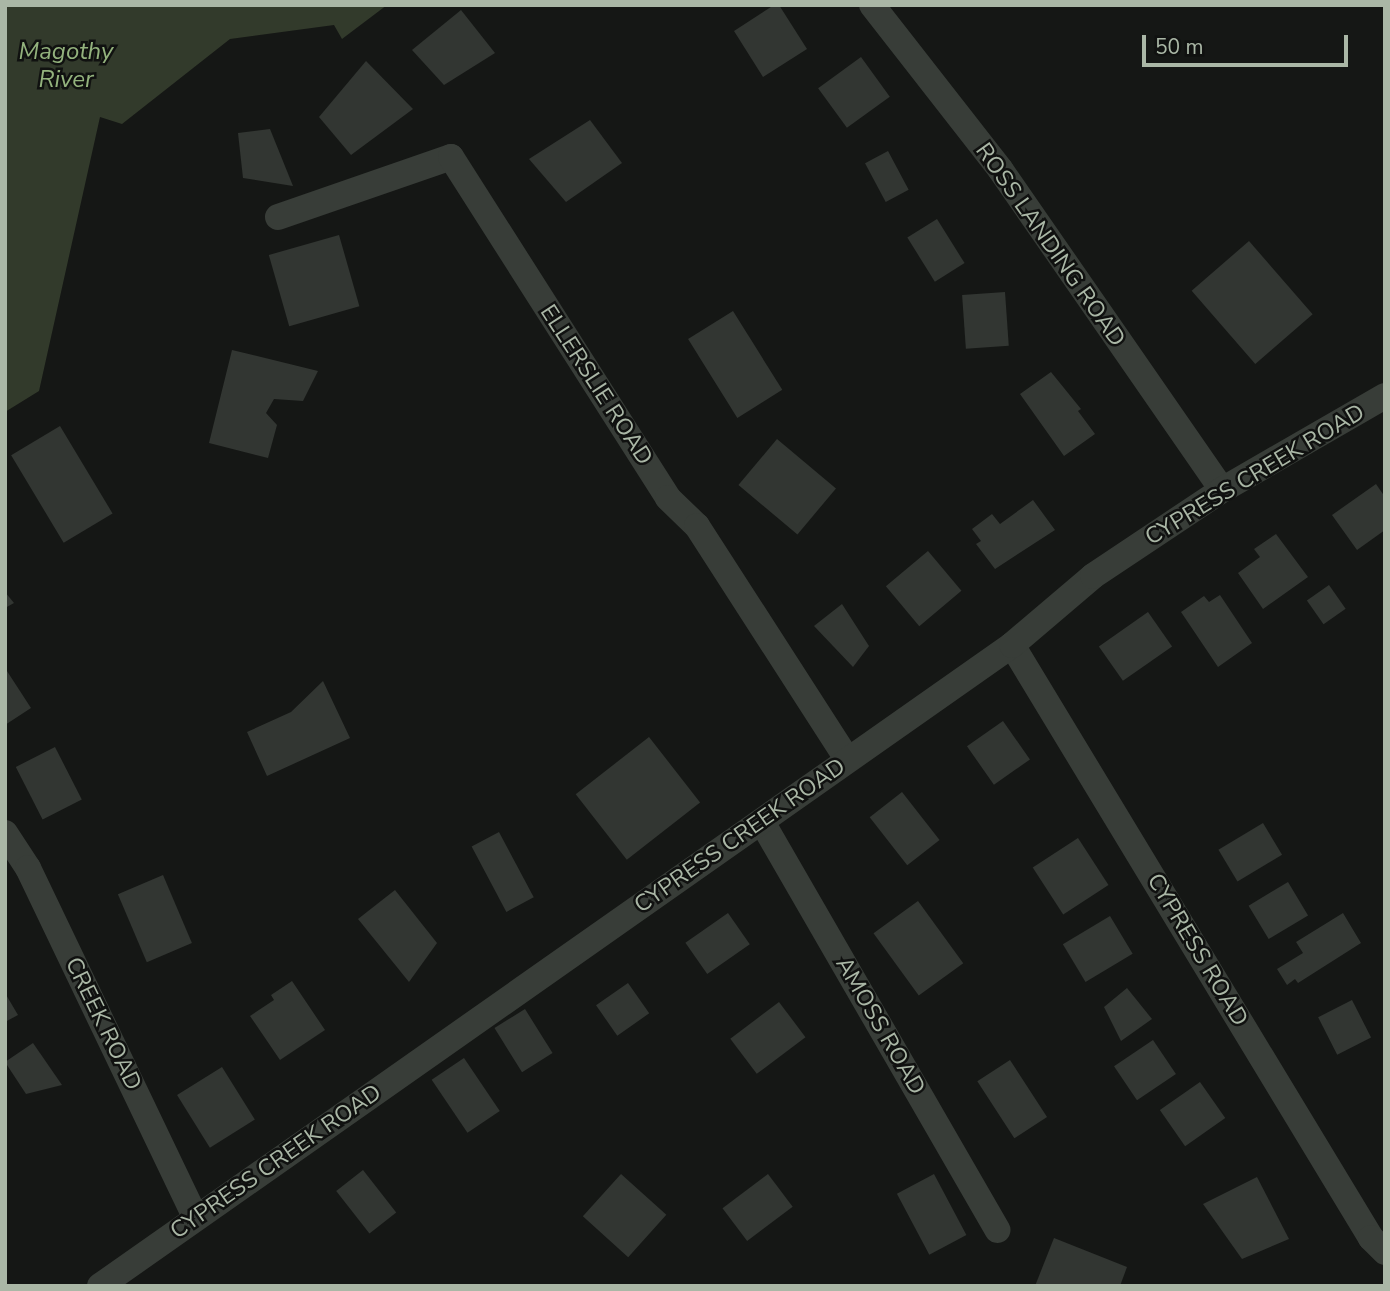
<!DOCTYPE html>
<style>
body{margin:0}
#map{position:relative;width:1390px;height:1291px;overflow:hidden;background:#151715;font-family:"Nunito Sans",sans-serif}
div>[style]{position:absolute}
.water>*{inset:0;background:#323a2b}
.building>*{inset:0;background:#323632;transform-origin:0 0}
.minor>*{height:26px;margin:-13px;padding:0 13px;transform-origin:13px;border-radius:13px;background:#383d38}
span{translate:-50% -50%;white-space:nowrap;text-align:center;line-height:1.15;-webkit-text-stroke:5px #101110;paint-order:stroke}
.street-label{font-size:23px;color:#aab7a6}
.water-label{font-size:24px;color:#93b27d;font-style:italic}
.frame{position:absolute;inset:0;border:7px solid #aab7a6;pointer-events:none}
.scale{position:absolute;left:1142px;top:35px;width:206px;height:32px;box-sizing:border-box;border:4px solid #aab7a6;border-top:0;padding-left:9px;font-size:21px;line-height:24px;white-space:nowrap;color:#aab7a6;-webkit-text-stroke:5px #101110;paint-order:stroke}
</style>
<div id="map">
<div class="water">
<div style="clip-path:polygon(5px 5px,387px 5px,342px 39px,334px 25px,230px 39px,122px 124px,100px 117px,39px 391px,5px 412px)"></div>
</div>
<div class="building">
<div style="clip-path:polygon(774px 5px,779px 5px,807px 49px,763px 77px,734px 31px)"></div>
<div style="clip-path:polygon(461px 10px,495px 53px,444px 85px,412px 50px)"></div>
<div style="left:861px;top:57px;width:49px;height:53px;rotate:54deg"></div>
<div style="clip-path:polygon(366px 61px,413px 109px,351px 155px,319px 117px)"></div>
<div style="clip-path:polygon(590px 120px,622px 163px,566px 202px,529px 159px)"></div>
<div style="clip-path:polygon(270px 129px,293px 186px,243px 178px,238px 133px)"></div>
<div style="left:888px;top:151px;width:44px;height:26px;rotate:62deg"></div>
<div style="left:937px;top:219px;width:52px;height:35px;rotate:58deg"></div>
<div style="left:339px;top:235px;width:74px;height:73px;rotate:74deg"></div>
<div style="left:1249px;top:241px;width:97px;height:76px;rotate:49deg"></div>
<div style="left:1005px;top:292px;width:54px;height:43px;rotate:86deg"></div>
<div style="left:733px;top:311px;width:93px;height:53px;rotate:58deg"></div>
<div style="clip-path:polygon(232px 350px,318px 371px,303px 401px,274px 399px,266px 413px,277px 425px,268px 458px,209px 443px)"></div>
<div style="clip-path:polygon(1051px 372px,1081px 409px,1078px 411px,1095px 434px,1064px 456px,1020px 394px)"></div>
<div style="left:60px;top:426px;width:102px;height:57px;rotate:59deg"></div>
<div style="left:777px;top:439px;width:77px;height:60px;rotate:40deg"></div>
<div style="clip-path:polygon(1376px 484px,1385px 497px,1385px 530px,1357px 550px,1332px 515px)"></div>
<div style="clip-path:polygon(1033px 500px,1055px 530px,995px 569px,976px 544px,981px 541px,972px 529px,992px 514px,1000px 524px)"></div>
<div style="clip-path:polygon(1276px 534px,1308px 577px,1263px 609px,1238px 573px,1260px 557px,1254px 549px)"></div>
<div style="left:928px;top:551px;width:52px;height:55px;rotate:50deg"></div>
<div style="left:1329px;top:585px;width:29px;height:27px;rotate:55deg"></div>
<div style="clip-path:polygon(5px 592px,14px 603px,5px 608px)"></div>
<div style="clip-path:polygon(1220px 595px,1252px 643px,1218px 667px,1181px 612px,1204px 596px,1209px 602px)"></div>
<div style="clip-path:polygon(842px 604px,869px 646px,853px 667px,814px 626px)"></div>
<div style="left:1148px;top:612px;width:42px;height:60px;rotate:55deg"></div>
<div style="clip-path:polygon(5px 668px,31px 708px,5px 725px)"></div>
<div style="clip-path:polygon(323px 681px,350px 738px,267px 776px,247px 732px,291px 712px)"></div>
<div style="left:1003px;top:721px;width:47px;height:44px;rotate:55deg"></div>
<div style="left:649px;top:737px;width:83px;height:93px;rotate:52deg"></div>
<div style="left:55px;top:747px;width:59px;height:44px;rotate:63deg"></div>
<div style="left:902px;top:792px;width:61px;height:41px;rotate:52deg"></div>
<div style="left:1263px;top:823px;width:37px;height:52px;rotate:59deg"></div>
<div style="left:499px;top:832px;width:74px;height:31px;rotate:62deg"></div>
<div style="left:1078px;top:838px;width:56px;height:54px;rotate:57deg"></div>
<div style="left:163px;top:875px;width:74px;height:49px;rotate:67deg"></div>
<div style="left:1288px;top:882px;width:39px;height:46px;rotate:59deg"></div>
<div style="clip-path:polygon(395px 890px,437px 943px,409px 982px,358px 919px)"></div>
<div style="left:918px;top:901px;width:77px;height:55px;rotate:54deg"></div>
<div style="left:728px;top:913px;width:38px;height:52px;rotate:55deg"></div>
<div style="clip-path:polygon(1343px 913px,1361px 943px,1298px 983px,1295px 979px,1287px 985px,1277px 969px,1303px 953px,1296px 942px)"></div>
<div style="left:1110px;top:916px;width:44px;height:55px;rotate:59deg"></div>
<div style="clip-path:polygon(292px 981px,325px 1030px,280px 1060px,250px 1016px,274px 1000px,271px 995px)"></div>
<div style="left:628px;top:983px;width:37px;height:39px;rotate:55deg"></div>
<div style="clip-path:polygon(1127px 988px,1152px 1019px,1121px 1041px,1104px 1007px)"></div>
<div style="clip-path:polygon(5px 993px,18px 1015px,5px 1022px)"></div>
<div style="left:1352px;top:1000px;width:42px;height:38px;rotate:63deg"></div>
<div style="left:779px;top:1002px;width:44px;height:61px;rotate:53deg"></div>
<div style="left:525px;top:1009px;width:52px;height:36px;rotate:58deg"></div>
<div style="left:1153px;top:1040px;width:41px;height:47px;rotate:56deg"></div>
<div style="clip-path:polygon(33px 1043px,62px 1085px,26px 1094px,5px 1062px)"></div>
<div style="left:464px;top:1058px;width:64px;height:39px;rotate:56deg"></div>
<div style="left:1010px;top:1060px;width:68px;height:39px;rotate:57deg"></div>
<div style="left:222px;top:1067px;width:62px;height:53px;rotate:58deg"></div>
<div style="left:1200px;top:1082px;width:44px;height:49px;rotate:55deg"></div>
<div style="left:363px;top:1170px;width:54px;height:34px;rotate:52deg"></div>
<div style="left:621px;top:1174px;width:61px;height:57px;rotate:42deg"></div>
<div style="left:768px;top:1174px;width:41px;height:57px;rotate:53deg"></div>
<div style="left:934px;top:1174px;width:69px;height:42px;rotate:62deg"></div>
<div style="clip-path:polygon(1257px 1177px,1289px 1239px,1242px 1259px,1203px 1204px)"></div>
<div style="clip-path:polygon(1054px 1238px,1127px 1267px,1120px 1286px,1035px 1286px)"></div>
</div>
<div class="minor">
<div style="left:872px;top:5px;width:208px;rotate:52deg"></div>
<div style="left:1000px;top:169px;width:390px;rotate:55.3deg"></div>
<div style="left:278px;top:217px;width:183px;rotate:-19.1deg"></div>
<div style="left:451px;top:157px;width:404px;rotate:57.5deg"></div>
<div style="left:668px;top:498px;width:40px;rotate:44deg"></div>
<div style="left:697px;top:526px;width:278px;rotate:57.2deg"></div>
<div style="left:1012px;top:645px;width:693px;rotate:58.81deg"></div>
<div style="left:1371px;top:1238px;width:20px;rotate:45deg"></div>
<div style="left:762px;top:822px;width:471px;rotate:60deg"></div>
<div style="left:5px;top:833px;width:42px;rotate:56.7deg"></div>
<div style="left:28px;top:868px;width:388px;rotate:64.4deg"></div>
<div style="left:100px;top:1286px;width:1115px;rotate:-35.1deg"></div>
<div style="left:1012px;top:645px;width:106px;rotate:-40.4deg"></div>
<div style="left:1093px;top:576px;width:155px;rotate:-33.7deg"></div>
<div style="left:1222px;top:490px;width:188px;rotate:-30deg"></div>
</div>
<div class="street-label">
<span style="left:1050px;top:245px;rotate:55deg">ROSS LANDING ROAD</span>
<span style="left:596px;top:385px;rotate:57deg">ELLERSLIE ROAD</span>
<span style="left:1255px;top:475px;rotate:-31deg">CYPRESS CREEK ROAD</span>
<span style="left:740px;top:836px;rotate:-35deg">CYPRESS CREEK ROAD</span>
<span style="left:1197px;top:950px;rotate:59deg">CYPRESS ROAD</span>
<span style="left:103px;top:1024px;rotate:64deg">CREEK ROAD</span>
<span style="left:880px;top:1026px;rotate:60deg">AMOSS ROAD</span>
<span style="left:276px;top:1162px;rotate:-35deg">CYPRESS CREEK ROAD</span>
</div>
<div class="water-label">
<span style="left:66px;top:66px">Magothy<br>River</span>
</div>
<div class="frame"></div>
<div class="scale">50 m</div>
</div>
